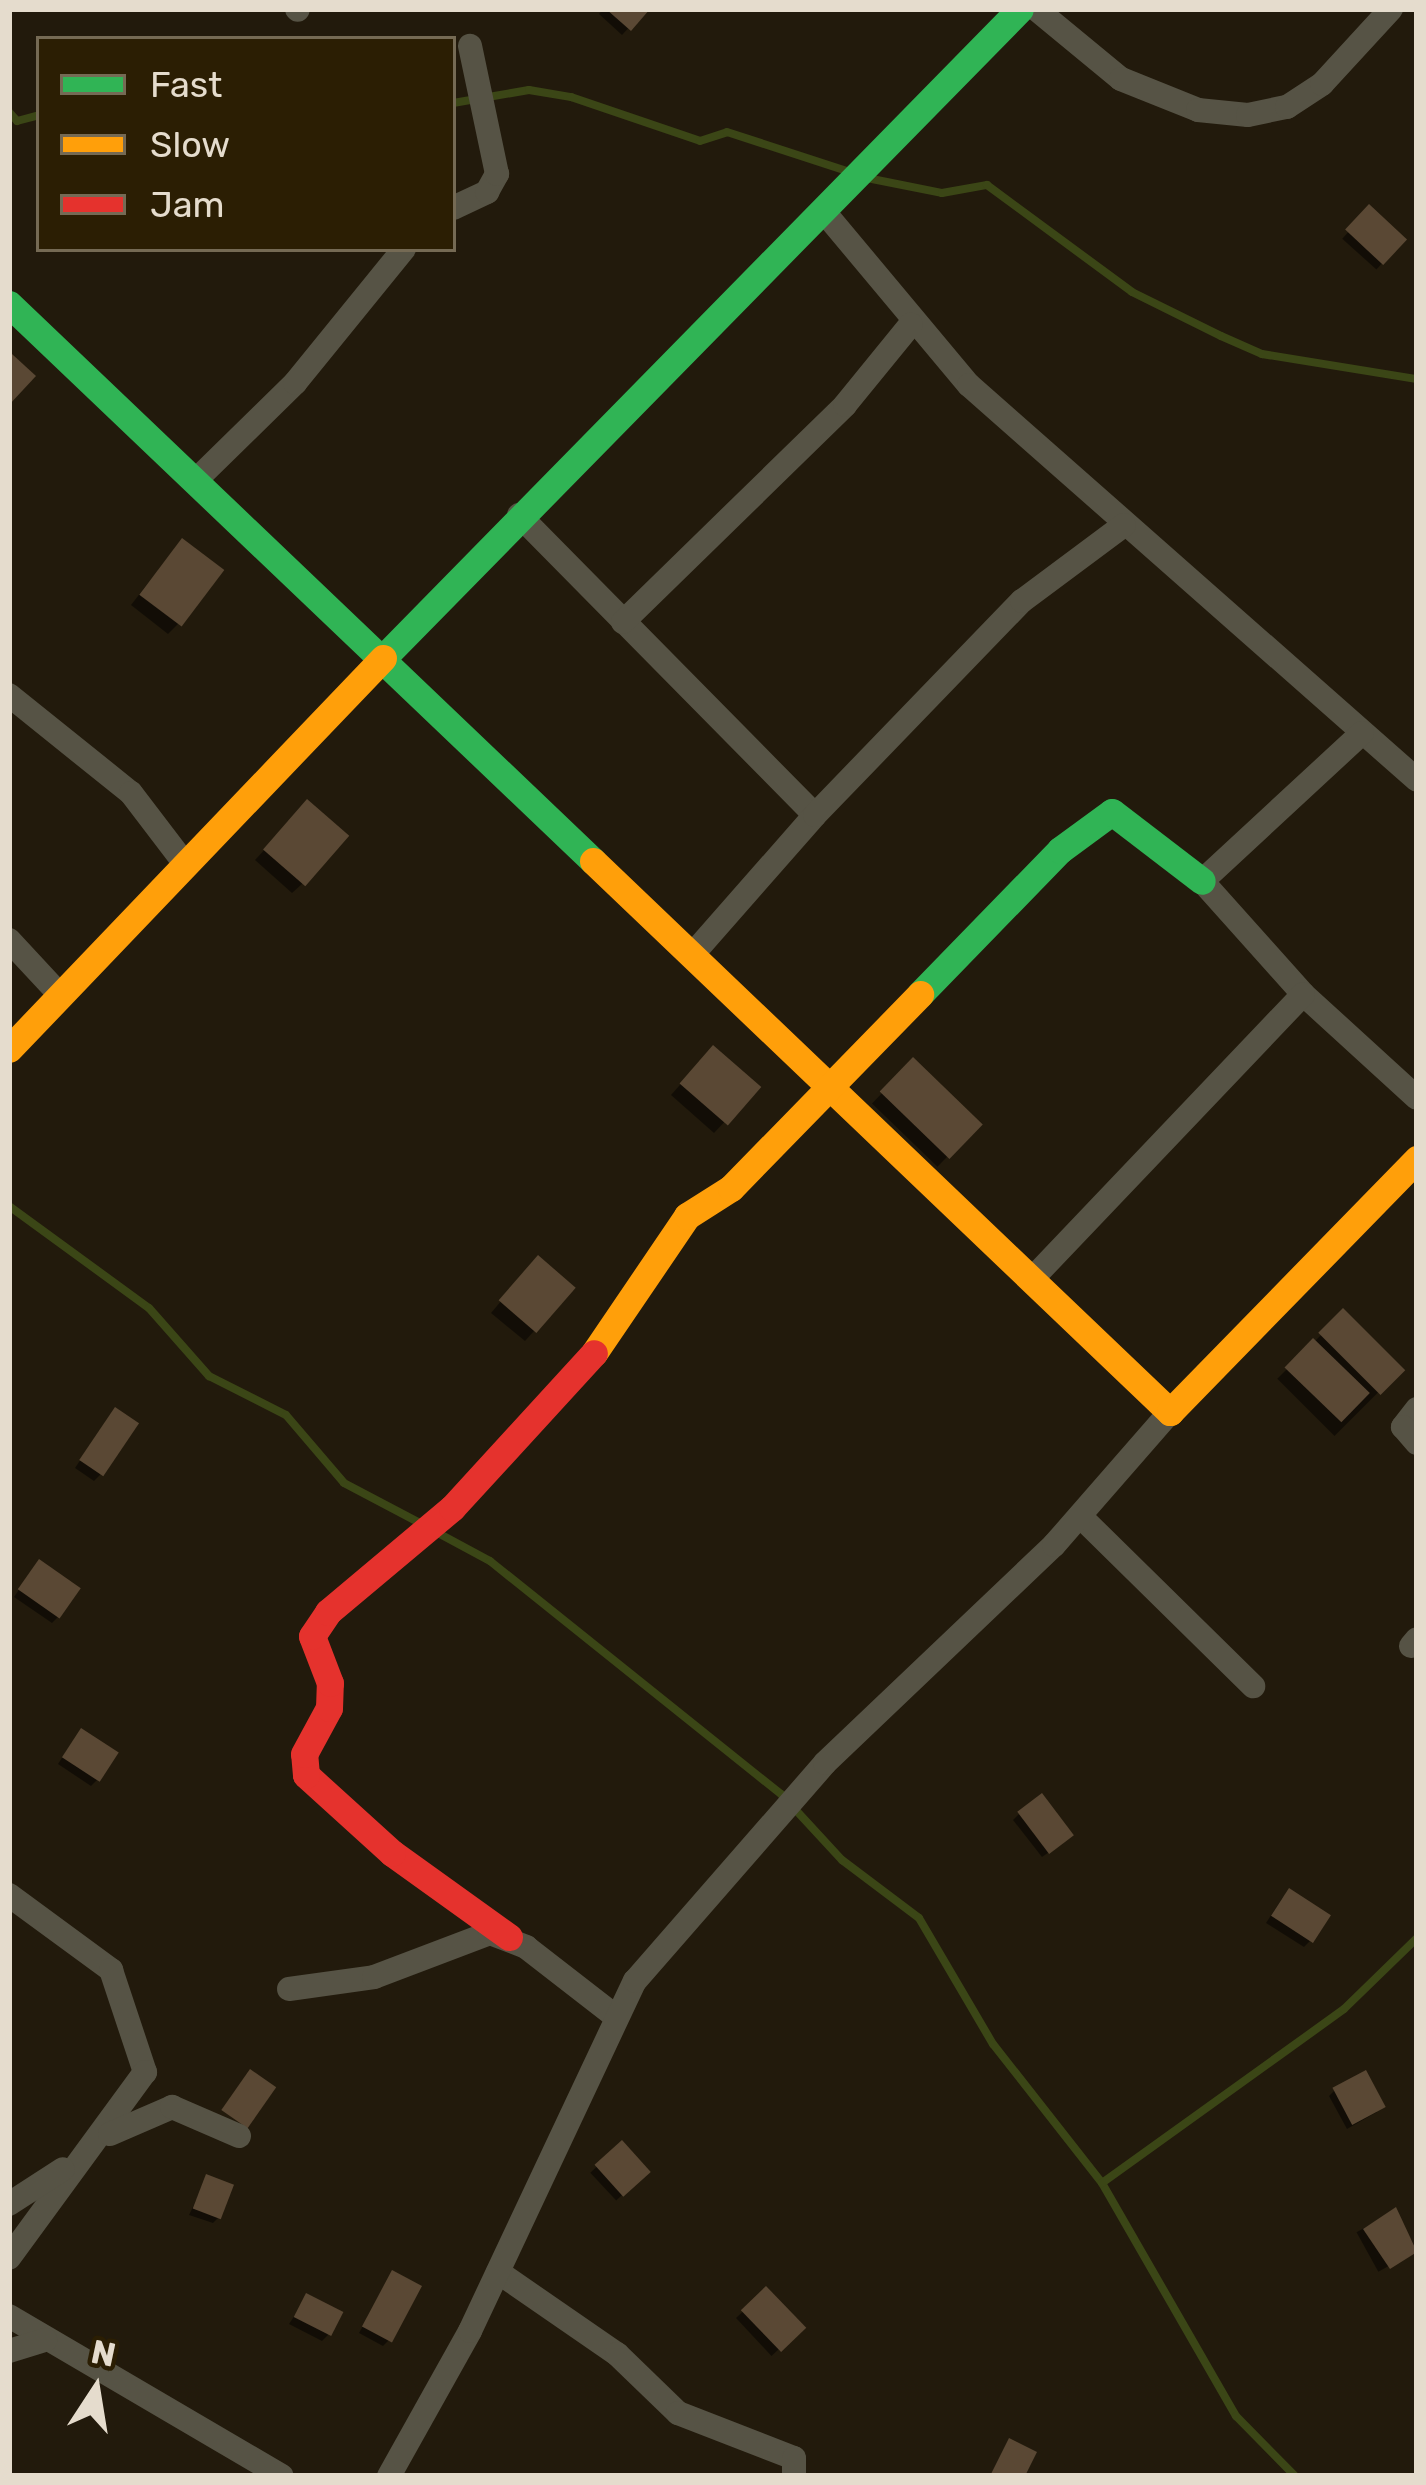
<!DOCTYPE html>
<style>
body{margin:0}
#map{position:relative;width:1426px;height:2485px;overflow:hidden;background:#221a0c;font-family:Rubik,sans-serif}
div>[style]{position:absolute}
.shadow>*{inset:0;background:#0007;transform-origin:0 0}
.stream>*{height:8px;margin:-4px;padding:0 4px;transform-origin:4px;border-radius:4px;background:#3b4616}
.building>*{inset:0;background:#5a4834;transform-origin:0 0}
.street>*{height:24px;margin:-12px;padding:0 12px;transform-origin:12px;border-radius:12px;background:#565345}
.fast>*{height:27px;margin:-13.5px;padding:0 13.5px;transform-origin:13.5px;border-radius:13.5px;background:#30b455}
.slow>*{height:27px;margin:-13.5px;padding:0 13.5px;transform-origin:13.5px;border-radius:13.5px;background:#ff9f0a}
.jam>*{height:27px;margin:-13.5px;padding:0 13.5px;transform-origin:13.5px;border-radius:13.5px;background:#e5322d}
span{translate:-50% -50%;white-space:nowrap;text-align:center;line-height:1.15;-webkit-text-stroke:12px #2b1e03;paint-order:stroke}
.frame{position:absolute;inset:0;border:12px solid #e5dccd;pointer-events:none}
.legend{position:absolute;left:36px;top:36px;width:420px;height:216px;box-sizing:border-box;background:#2b1e03;border:3px solid #756a54;margin:0;padding:15px 21px;list-style:none;font-size:36px;color:#e5dccd}
.legend li{display:flex;align-items:center;gap:24px;height:60px}
.legend b{width:60px;border:3px solid #756a54}
.north{position:absolute;left:36px;top:2329px;width:120px;height:120px;-webkit-text-stroke:9px #2b1e03;paint-order:stroke;rotate:12deg;font-size:33px;font-weight:700;line-height:48px;text-align:center;color:#e5dccd}
.north::after{content:'';display:block;margin:auto;width:42px;height:54px;background:#e5dccd;clip-path:polygon(50% 0,100% 100%,50% 72%,0 100%)}
</style>
<div id="map">
<div class="shadow">
<div style="clip-path:polygon(603px 9px,646px 9px,622px 35px,599px 14px)"></div>
<div style="left:1369px;top:209px;width:46px;height:40px;rotate:42deg"></div>
<div style="clip-path:polygon(173px 551px,178px 624px,168px 634px,131px 605px)"></div>
<div style="clip-path:polygon(308px 803px,302px 884px,292px 893px,255px 860px)"></div>
<div style="clip-path:polygon(703px 1059px,757px 1087px,714px 1133px,671px 1095px)"></div>
<div style="left:913px;top:1061px;width:91px;height:59px;rotate:44deg"></div>
<div style="clip-path:polygon(528px 1269px,534px 1331px,525px 1341px,491px 1313px)"></div>
<div style="left:1343px;top:1313px;width:81px;height:93px;rotate:45deg"></div>
<div style="clip-path:polygon(109px 1417px,100px 1475px,94px 1481px,75px 1468px)"></div>
<div style="clip-path:polygon(33px 1569px,58px 1617px,52px 1623px,14px 1597px)"></div>
<div style="clip-path:polygon(75px 1738px,97px 1780px,91px 1786px,58px 1764px)"></div>
<div style="clip-path:polygon(1019px 1814px,1065px 1841px,1042px 1857px,1013px 1820px)"></div>
<div style="clip-path:polygon(1283px 1897px,1310px 1941px,1304px 1947px,1266px 1923px)"></div>
<div style="clip-path:polygon(1335px 2090px,1377px 2112px,1347px 2129px,1329px 2096px)"></div>
<div style="left:621px;top:2144px;width:38px;height:42px;rotate:47deg"></div>
<div style="clip-path:polygon(207px 2178px,219px 2217px,213px 2223px,189px 2215px)"></div>
<div style="left:1395px;top:2211px;width:45px;height:44px;rotate:61deg"></div>
<div style="clip-path:polygon(393px 2274px,389px 2340px,383px 2346px,359px 2333px)"></div>
<div style="left:766px;top:2290px;width:52px;height:41px;rotate:47deg"></div>
<div style="clip-path:polygon(307px 2297px,328px 2335px,322px 2341px,289px 2324px)"></div>
</div>
<div class="stream">
<div style="left:453px;top:103px;width:77px;rotate:-9.7deg"></div>
<div style="left:529px;top:90px;width:43px;rotate:9.5deg"></div>
<div style="left:571px;top:97px;width:136px;rotate:18.8deg"></div>
<div style="left:700px;top:141px;width:28px;rotate:-18deg"></div>
<div style="left:727px;top:132px;width:126px;rotate:18deg"></div>
<div style="left:9px;top:112px;width:12px;rotate:48deg"></div>
<div style="left:17px;top:121px;width:23px;rotate:-15deg"></div>
<div style="left:867px;top:178px;width:76px;rotate:11.3deg"></div>
<div style="left:942px;top:193px;width:46px;rotate:-10.1deg"></div>
<div style="left:987px;top:185px;width:180px;rotate:36.4deg"></div>
<div style="left:1132px;top:292px;width:99px;rotate:26.3deg"></div>
<div style="left:1221px;top:336px;width:45px;rotate:23.7deg"></div>
<div style="left:1262px;top:354px;width:157px;rotate:9.2deg"></div>
<div style="left:9px;top:1206px;width:173px;rotate:36.1deg"></div>
<div style="left:149px;top:1308px;width:91px;rotate:48.6deg"></div>
<div style="left:209px;top:1376px;width:86px;rotate:26.9deg"></div>
<div style="left:286px;top:1415px;width:89px;rotate:49.5deg"></div>
<div style="left:344px;top:1483px;width:86px;rotate:27.8deg"></div>
<div style="left:438px;top:1533px;width:59px;rotate:28.3deg"></div>
<div style="left:490px;top:1561px;width:373px;rotate:38.7deg"></div>
<div style="left:781px;top:1794px;width:90px;rotate:47.3deg"></div>
<div style="left:842px;top:1860px;width:96px;rotate:37deg"></div>
<div style="left:919px;top:1918px;width:146px;rotate:59.6deg"></div>
<div style="left:993px;top:2044px;width:177px;rotate:51.9deg"></div>
<div style="left:1102px;top:2183px;width:269px;rotate:60.1deg"></div>
<div style="left:1236px;top:2416px;width:84px;rotate:45.5deg"></div>
<div style="left:1102px;top:2183px;width:298px;rotate:-35.7deg"></div>
<div style="left:1344px;top:2009px;width:102px;rotate:-44.2deg"></div>
</div>
<div class="building">
<div style="clip-path:polygon(606px 9px,650px 9px,631px 31px)"></div>
<div style="left:1369px;top:204px;width:52px;height:35px;rotate:43deg"></div>
<div style="clip-path:polygon(12px 354px,36px 376px,9px 405px,9px 357px)"></div>
<div style="left:182px;top:538px;width:53px;height:71px;rotate:37deg"></div>
<div style="left:307px;top:799px;width:56px;height:67px;rotate:41deg"></div>
<div style="left:713px;top:1045px;width:64px;height:51px;rotate:41deg"></div>
<div style="left:913px;top:1057px;width:97px;height:48px;rotate:44deg"></div>
<div style="left:538px;top:1255px;width:50px;height:60px;rotate:41deg"></div>
<div style="left:1343px;top:1308px;width:88px;height:35px;rotate:45deg"></div>
<div style="left:1313px;top:1338px;width:79px;height:41px;rotate:44deg"></div>
<div style="left:115px;top:1407px;width:29px;height:64px;rotate:34deg"></div>
<div style="left:39px;top:1559px;width:51px;height:37px;rotate:35deg"></div>
<div style="left:81px;top:1728px;width:45px;height:35px;rotate:33deg"></div>
<div style="left:1042px;top:1793px;width:53px;height:31px;rotate:53deg"></div>
<div style="left:1289px;top:1888px;width:50px;height:33px;rotate:33deg"></div>
<div style="left:250px;top:2069px;width:32px;height:50px;rotate:35deg"></div>
<div style="left:1366px;top:2070px;width:42px;height:38px;rotate:62deg"></div>
<div style="left:622px;top:2140px;width:43px;height:37px;rotate:48deg"></div>
<div style="left:206px;top:2174px;width:30px;height:37px;rotate:21deg"></div>
<div style="clip-path:polygon(1396px 2207px,1417px 2252px,1390px 2269px,1363px 2229px)"></div>
<div style="left:392px;top:2270px;width:34px;height:64px;rotate:28deg"></div>
<div style="left:766px;top:2286px;width:58px;height:35px;rotate:46deg"></div>
<div style="left:306px;top:2293px;width:42px;height:27px;rotate:27deg"></div>
<div style="clip-path:polygon(1009px 2438px,1037px 2452px,1025px 2476px,990px 2476px)"></div>
</div>
<div class="street">
<div style="left:297px;top:9px;width:1px;rotate:45deg"></div>
<div style="left:1036px;top:9px;width:110px;rotate:39.5deg"></div>
<div style="left:1121px;top:79px;width:83px;rotate:21.9deg"></div>
<div style="left:1198px;top:110px;width:50px;rotate:5.7deg"></div>
<div style="left:1248px;top:115px;width:40px;rotate:-12deg"></div>
<div style="left:1287px;top:107px;width:42px;rotate:-33.3deg"></div>
<div style="left:1322px;top:84px;width:102px;rotate:-47.4deg"></div>
<div style="left:453px;top:208px;width:38px;rotate:-25deg"></div>
<div style="left:487px;top:192px;width:21px;rotate:-61deg"></div>
<div style="left:497px;top:174px;width:131px;rotate:-101.9deg"></div>
<div style="left:825px;top:213px;width:224px;rotate:50.1deg"></div>
<div style="left:969px;top:385px;width:597px;rotate:41.4deg"></div>
<div style="left:195px;top:481px;width:140px;rotate:-44.4deg"></div>
<div style="left:295px;top:383px;width:173px;rotate:-50.9deg"></div>
<div style="left:519px;top:515px;width:421px;rotate:45.4deg"></div>
<div style="left:815px;top:815px;width:186px;rotate:131.3deg"></div>
<div style="left:623px;top:622px;width:310px;rotate:-44.3deg"></div>
<div style="left:845px;top:405px;width:104px;rotate:-50.8deg"></div>
<div style="left:9px;top:695px;width:156px;rotate:38.8deg"></div>
<div style="left:131px;top:793px;width:89px;rotate:52.7deg"></div>
<div style="left:1362px;top:733px;width:218px;rotate:137.2deg"></div>
<div style="left:1202px;top:881px;width:152px;rotate:48.2deg"></div>
<div style="left:1303px;top:994px;width:154px;rotate:42.4deg"></div>
<div style="left:815px;top:815px;width:298px;rotate:-46deg"></div>
<div style="left:1022px;top:601px;width:127px;rotate:-36.7deg"></div>
<div style="left:9px;top:940px;width:76px;rotate:47.1deg"></div>
<div style="left:1032px;top:1279px;width:393px;rotate:-46.4deg"></div>
<div style="left:1417px;top:1409px;width:23px;rotate:128deg"></div>
<div style="left:1403px;top:1427px;width:21px;rotate:49deg"></div>
<div style="left:1080px;top:1516px;width:243px;rotate:44.5deg"></div>
<div style="left:1411px;top:1646px;width:9px;rotate:-49deg"></div>
<div style="left:9px;top:1895px;width:127px;rotate:36.3deg"></div>
<div style="left:111px;top:1970px;width:108px;rotate:71.6deg"></div>
<div style="left:145px;top:2072px;width:230px;rotate:126.2deg"></div>
<div style="left:289px;top:1989px;width:86px;rotate:-8deg"></div>
<div style="left:374px;top:1977px;width:124px;rotate:-20.8deg"></div>
<div style="left:490px;top:1933px;width:39px;rotate:21deg"></div>
<div style="left:526px;top:1947px;width:113px;rotate:37.8deg"></div>
<div style="left:110px;top:2134px;width:68px;rotate:-23.5deg"></div>
<div style="left:172px;top:2107px;width:73px;rotate:23.4deg"></div>
<div style="left:9px;top:2204px;width:64px;rotate:-32.9deg"></div>
<div style="left:498px;top:2272px;width:145px;rotate:34.6deg"></div>
<div style="left:617px;top:2354px;width:85px;rotate:44deg"></div>
<div style="left:678px;top:2413px;width:124px;rotate:21.2deg"></div>
<div style="left:794px;top:2458px;width:18px;rotate:90deg"></div>
<div style="left:9px;top:2316px;width:316px;rotate:30.4deg"></div>
<div style="left:9px;top:2351px;width:38px;rotate:-17deg"></div>
<div style="left:389px;top:2476px;width:166px;rotate:-60.8deg"></div>
<div style="left:470px;top:2331px;width:387px;rotate:-64.8deg"></div>
<div style="left:635px;top:1981px;width:289px;rotate:-48.9deg"></div>
<div style="left:825px;top:1763px;width:316px;rotate:-43.6deg"></div>
<div style="left:1054px;top:1545px;width:176px;rotate:-48.9deg"></div>
</div>
<div class="fast">
<div style="left:9px;top:304px;width:807px;rotate:43.64deg"></div>
<div style="left:383px;top:658px;width:909px;rotate:-45.53deg"></div>
<div style="left:920px;top:994px;width:201px;rotate:-45.8deg"></div>
<div style="left:1060px;top:850px;width:64px;rotate:-36.2deg"></div>
<div style="left:1112px;top:812px;width:113px;rotate:37.5deg"></div>
</div>
<div class="slow">
<div style="left:593px;top:861px;width:798px;rotate:43.68deg"></div>
<div style="left:1170px;top:1412px;width:354px;rotate:-45.7deg"></div>
<div style="left:9px;top:1049px;width:541px;rotate:-46.27deg"></div>
<div style="left:594px;top:1353px;width:166px;rotate:-55.8deg"></div>
<div style="left:687px;top:1216px;width:52px;rotate:-32.5deg"></div>
<div style="left:731px;top:1188px;width:271px;rotate:-45.7deg"></div>
</div>
<div class="jam">
<div style="left:509px;top:1937px;width:144px;rotate:-144.3deg"></div>
<div style="left:392px;top:1853px;width:116px;rotate:-137.8deg"></div>
<div style="left:306px;top:1775px;width:21px;rotate:-95deg"></div>
<div style="left:304px;top:1754px;width:52px;rotate:-61.5deg"></div>
<div style="left:329px;top:1708px;width:25px;rotate:-88deg"></div>
<div style="left:330px;top:1683px;width:50px;rotate:-111deg"></div>
<div style="left:312px;top:1636px;width:29px;rotate:-56deg"></div>
<div style="left:328px;top:1612px;width:162px;rotate:-40deg"></div>
<div style="left:452px;top:1508px;width:210px;rotate:-47.5deg"></div>
</div>
<div class="frame"></div>
<ul class="legend">
<li><b style="height:15px;background:#30b455"></b>Fast</li>
<li><b style="height:15px;background:#ff9f0a"></b>Slow</li>
<li><b style="height:15px;background:#e5322d"></b>Jam</li>
</ul>
<div class="north">N</div>
</div>
